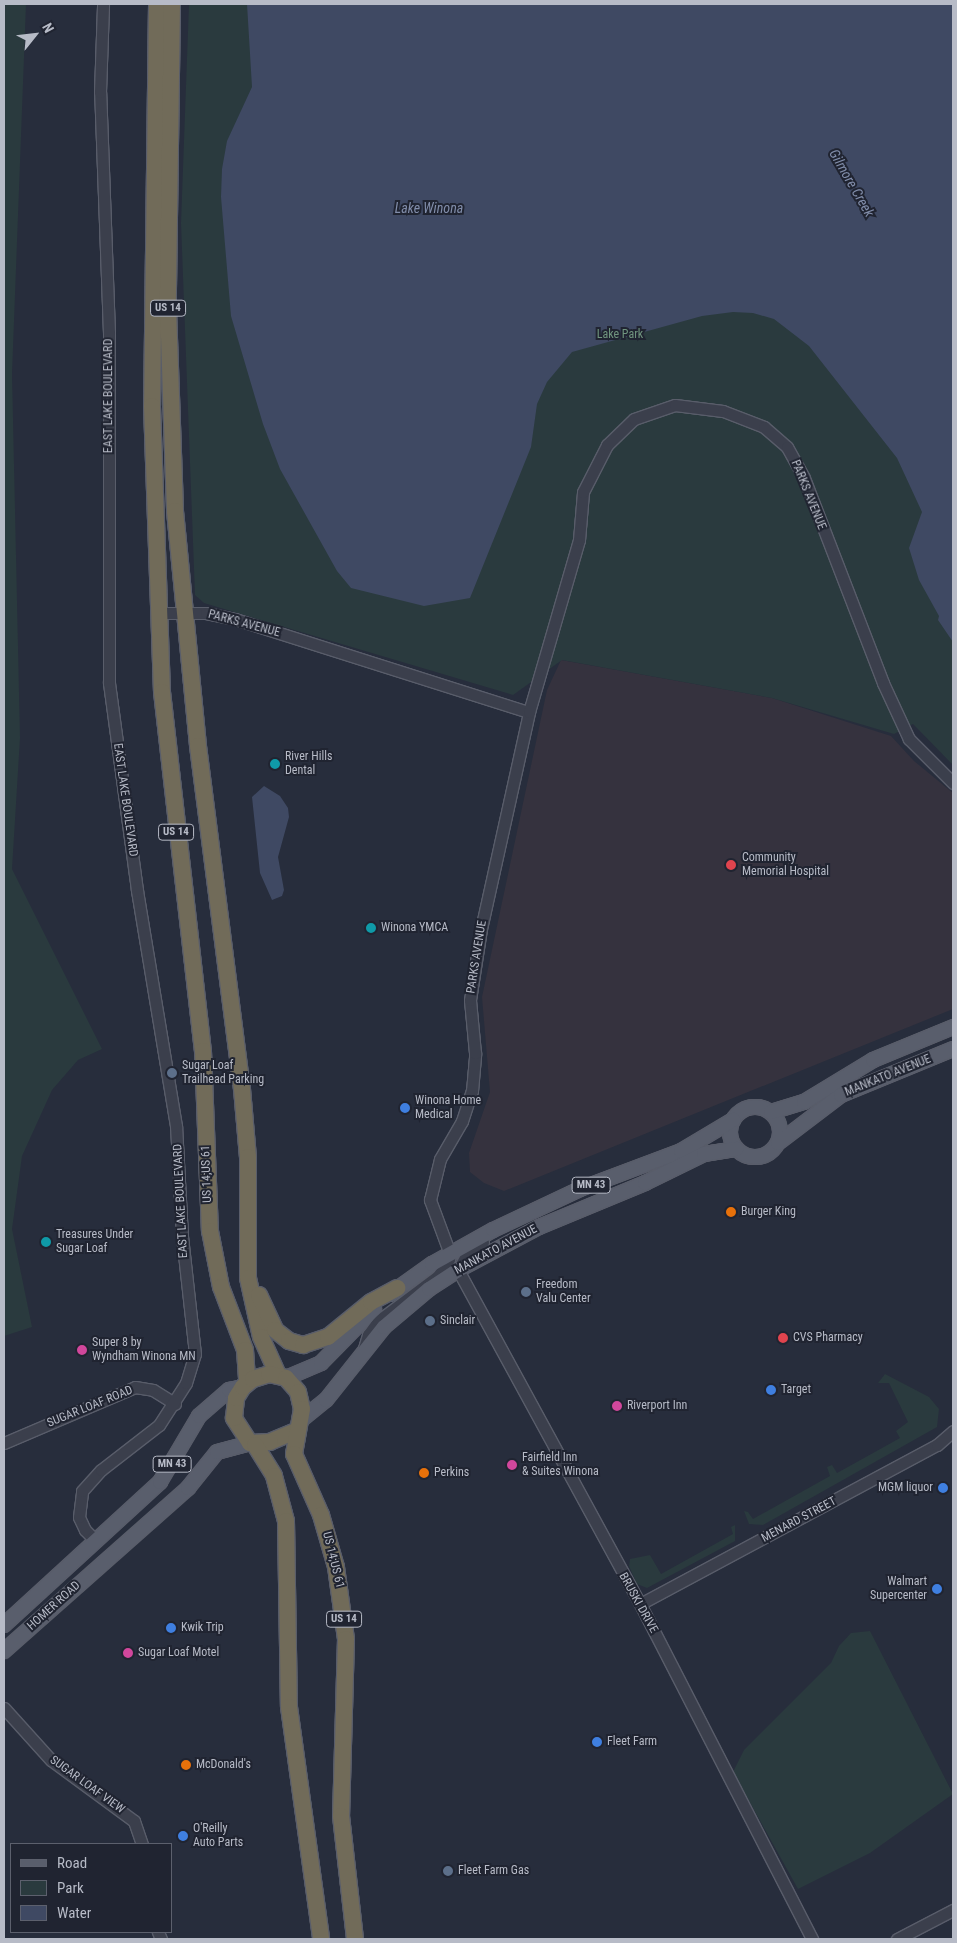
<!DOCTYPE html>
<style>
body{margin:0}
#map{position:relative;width:957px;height:1943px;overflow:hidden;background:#272d3c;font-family:"Roboto Condensed",sans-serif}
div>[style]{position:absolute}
.medical>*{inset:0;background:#35323e}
.green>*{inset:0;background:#2a3a3e}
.water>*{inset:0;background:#3f4963}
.roads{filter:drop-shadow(1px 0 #595d6a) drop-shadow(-1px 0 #595d6a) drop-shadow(0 1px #595d6a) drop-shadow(0 -1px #595d6a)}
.minor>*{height:11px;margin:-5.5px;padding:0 5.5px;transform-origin:5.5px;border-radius:5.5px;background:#3b3f4c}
.major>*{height:14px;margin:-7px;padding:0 7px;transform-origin:7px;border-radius:7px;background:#595e6c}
.major>.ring{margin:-7px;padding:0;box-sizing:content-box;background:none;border:14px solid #595e6c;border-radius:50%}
.highway>*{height:16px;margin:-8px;padding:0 8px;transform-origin:8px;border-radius:8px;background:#716b59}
.dots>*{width:14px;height:14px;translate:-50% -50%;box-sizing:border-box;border:2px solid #202431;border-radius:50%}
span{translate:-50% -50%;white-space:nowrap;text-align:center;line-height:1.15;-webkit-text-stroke:4px #202431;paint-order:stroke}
.shield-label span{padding:1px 4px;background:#202431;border:1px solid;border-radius:4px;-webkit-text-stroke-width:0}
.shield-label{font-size:11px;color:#b7bbc7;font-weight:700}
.park-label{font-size:12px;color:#70957e}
.street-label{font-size:12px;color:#b7bbc7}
.poi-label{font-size:12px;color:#b7bbc7}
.left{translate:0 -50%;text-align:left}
.right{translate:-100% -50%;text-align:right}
.water-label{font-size:14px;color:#828eab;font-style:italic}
.frame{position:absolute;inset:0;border:5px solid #b7bbc7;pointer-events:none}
.legend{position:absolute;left:10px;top:1843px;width:162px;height:90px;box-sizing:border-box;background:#202431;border:1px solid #5c606d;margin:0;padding:6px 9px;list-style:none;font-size:15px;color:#b7bbc7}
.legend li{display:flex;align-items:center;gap:10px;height:25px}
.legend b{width:25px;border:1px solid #5c606d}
.north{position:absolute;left:10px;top:10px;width:50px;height:50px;-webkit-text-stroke:4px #202431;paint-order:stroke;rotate:61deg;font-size:14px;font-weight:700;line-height:20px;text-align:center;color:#b7bbc7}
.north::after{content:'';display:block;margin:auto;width:18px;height:22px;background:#b7bbc7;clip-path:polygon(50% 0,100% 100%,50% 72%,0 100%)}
</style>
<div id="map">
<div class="medical">
<div style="clip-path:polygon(561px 660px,772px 698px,891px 736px,914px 761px,953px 793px,953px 1009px,504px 1191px,484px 1183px,470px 1172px,469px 1153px,490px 1092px,482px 997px,547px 690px)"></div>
</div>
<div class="green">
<div style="clip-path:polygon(4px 4px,26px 4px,12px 374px,20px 738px,12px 869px,102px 1049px,78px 1060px,52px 1090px,22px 1156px,12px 1229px,32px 1327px,4px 1336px)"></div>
<div style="clip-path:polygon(189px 4px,953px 4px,953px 765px,913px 724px,894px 734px,772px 698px,562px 660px,513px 695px,204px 603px,195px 595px,181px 223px)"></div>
<div style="clip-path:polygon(885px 1374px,929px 1397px,939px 1409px,937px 1427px,763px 1525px,749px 1524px,744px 1511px,748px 1512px,753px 1519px,830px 1476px,827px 1467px,832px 1465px,837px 1473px,900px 1438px,896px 1431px,908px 1422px,889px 1383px,878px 1383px)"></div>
<div style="clip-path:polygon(735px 1525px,735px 1541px,647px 1588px,637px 1584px,629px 1566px,630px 1559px,650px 1555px,661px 1574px,733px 1534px,731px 1527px)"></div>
<div style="clip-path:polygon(870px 1631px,953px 1794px,870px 1853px,798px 1889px,733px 1772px,744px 1750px,831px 1663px,839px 1646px,851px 1633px)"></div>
</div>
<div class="water">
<div style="clip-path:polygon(247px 4px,953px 4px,953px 642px,938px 620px,939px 616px,919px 580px,909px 548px,922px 512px,897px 458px,809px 346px,774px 319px,753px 313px,733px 312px,702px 316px,572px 352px,547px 382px,537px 404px,531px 447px,470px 598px,424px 606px,351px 588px,337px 571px,280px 469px,263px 424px,231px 316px,221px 197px,222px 169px,227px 141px,252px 87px)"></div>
<div style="clip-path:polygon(264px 786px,280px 796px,288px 808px,289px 817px,278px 857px,284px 890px,282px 896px,272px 900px,260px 873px,252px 797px)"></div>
</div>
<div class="roads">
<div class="minor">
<div style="left:157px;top:613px;width:49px"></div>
<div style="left:206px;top:613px;width:30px;rotate:12deg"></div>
<div style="left:235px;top:619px;width:308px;rotate:17.6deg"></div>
<div style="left:483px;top:1242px;width:20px;rotate:143deg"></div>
<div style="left:467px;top:1254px;width:18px;rotate:119deg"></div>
<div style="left:458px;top:1270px;width:380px;rotate:61.4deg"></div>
<div style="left:640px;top:1604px;width:377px;rotate:62.8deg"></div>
<div style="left:364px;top:1348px;width:14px;rotate:-73deg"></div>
<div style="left:368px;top:1335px;width:17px;rotate:-54deg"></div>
<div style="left:378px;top:1321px;width:75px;rotate:-36.9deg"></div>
<div style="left:438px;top:1276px;width:20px;rotate:-57deg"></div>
<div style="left:449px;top:1259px;width:5px;rotate:-79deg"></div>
<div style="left:450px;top:1254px;width:58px;rotate:-110.3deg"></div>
<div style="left:430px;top:1200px;width:42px;rotate:-76.3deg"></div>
<div style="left:440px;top:1159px;width:44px;rotate:-59.9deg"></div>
<div style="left:462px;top:1121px;width:32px;rotate:-72deg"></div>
<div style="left:472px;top:1091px;width:38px;rotate:-85deg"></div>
<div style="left:475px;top:1053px;width:53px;rotate:-95.4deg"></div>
<div style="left:470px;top:1000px;width:72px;rotate:-81.2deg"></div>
<div style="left:481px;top:929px;width:222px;rotate:-77.5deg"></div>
<div style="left:529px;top:712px;width:179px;rotate:-73.8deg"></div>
<div style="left:579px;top:540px;width:48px;rotate:-85.2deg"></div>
<div style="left:583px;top:492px;width:53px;rotate:-62.9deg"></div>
<div style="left:607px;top:445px;width:37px;rotate:-44deg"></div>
<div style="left:634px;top:419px;width:43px;rotate:-18.9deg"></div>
<div style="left:675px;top:405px;width:48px;rotate:7.1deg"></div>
<div style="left:723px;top:411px;width:44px;rotate:21.3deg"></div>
<div style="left:764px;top:427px;width:30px;rotate:41deg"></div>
<div style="left:787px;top:447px;width:35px;rotate:61deg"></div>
<div style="left:804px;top:478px;width:220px;rotate:68.9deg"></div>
<div style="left:883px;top:683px;width:62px;rotate:65.1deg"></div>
<div style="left:909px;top:739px;width:62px;rotate:45deg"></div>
<div style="left:4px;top:1443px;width:142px;rotate:-23.1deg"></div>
<div style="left:135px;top:1387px;width:18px;rotate:9deg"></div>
<div style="left:153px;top:1390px;width:26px;rotate:32deg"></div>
<div style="left:95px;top:1540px;width:14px;rotate:-135deg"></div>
<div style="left:85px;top:1530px;width:14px;rotate:-115deg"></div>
<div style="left:79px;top:1517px;width:26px;rotate:-83deg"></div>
<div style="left:82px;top:1491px;width:28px;rotate:-48deg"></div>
<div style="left:101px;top:1470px;width:73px;rotate:-37.8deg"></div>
<div style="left:159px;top:1425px;width:50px;rotate:-57.3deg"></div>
<div style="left:186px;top:1383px;width:30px;rotate:-73deg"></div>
<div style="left:195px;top:1354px;width:119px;rotate:-96.3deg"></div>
<div style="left:182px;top:1236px;width:110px;rotate:-93.1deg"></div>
<div style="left:176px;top:1126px;width:239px;rotate:-99.4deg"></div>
<div style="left:137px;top:890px;width:209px;rotate:-97.7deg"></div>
<div style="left:109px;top:683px;width:350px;rotate:-90deg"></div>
<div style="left:109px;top:333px;width:241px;rotate:-92.1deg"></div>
<div style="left:100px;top:92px;width:88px;rotate:-88deg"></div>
<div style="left:640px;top:1604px;width:337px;rotate:-28.2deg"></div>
<div style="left:937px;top:1445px;width:21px;rotate:-41deg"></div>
<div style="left:4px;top:1708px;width:70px;rotate:47.9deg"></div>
<div style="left:51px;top:1760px;width:103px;rotate:36.3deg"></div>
<div style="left:134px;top:1821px;width:24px;rotate:71deg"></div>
<div style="left:158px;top:1932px;width:8px;rotate:67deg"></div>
<div style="left:897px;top:1939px;width:63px;rotate:-27.4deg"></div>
</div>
<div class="major">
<div class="ring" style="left:730px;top:1107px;width:36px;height:36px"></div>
<div style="left:771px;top:1112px;width:34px;rotate:-17deg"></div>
<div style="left:804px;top:1102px;width:81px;rotate:-31.3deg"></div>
<div style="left:873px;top:1060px;width:87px;rotate:-22.4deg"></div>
<div style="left:778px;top:1143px;width:79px;rotate:-37.3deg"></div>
<div style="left:841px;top:1095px;width:121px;rotate:-22.3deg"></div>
<div style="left:390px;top:1294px;width:52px;rotate:-35.5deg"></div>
<div style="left:432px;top:1264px;width:70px;rotate:-29.1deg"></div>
<div style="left:493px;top:1230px;width:96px;rotate:-25.2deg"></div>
<div style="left:580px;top:1189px;width:108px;rotate:-20.6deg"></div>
<div style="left:681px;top:1151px;width:61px;rotate:-30.8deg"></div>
<div style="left:286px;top:1378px;width:38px;rotate:-23deg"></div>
<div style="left:321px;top:1363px;width:76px;rotate:-45.5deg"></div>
<div style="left:301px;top:1420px;width:32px;rotate:-39deg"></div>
<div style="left:326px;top:1400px;width:93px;rotate:-51.5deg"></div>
<div style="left:384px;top:1327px;width:59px;rotate:-40.2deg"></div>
<div style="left:429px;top:1289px;width:35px;rotate:-33deg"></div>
<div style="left:458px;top:1270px;width:92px;rotate:-28deg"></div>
<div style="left:539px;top:1227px;width:115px;rotate:-22.5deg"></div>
<div style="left:645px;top:1183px;width:66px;rotate:-26.2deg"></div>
<div style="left:704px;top:1154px;width:33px;rotate:-9deg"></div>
<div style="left:4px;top:1625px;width:212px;rotate:-42.5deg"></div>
<div style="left:160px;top:1482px;width:77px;rotate:-59.4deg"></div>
<div style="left:199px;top:1416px;width:40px;rotate:-41deg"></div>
<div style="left:229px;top:1390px;width:14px;rotate:-12deg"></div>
<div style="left:4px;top:1651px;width:246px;rotate:-41.5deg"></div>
<div style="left:188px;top:1488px;width:46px;rotate:-51.1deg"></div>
<div style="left:217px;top:1452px;width:34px;rotate:-15deg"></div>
</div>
<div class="highway">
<div style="left:157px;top:4px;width:402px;rotate:90.7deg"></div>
<div style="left:152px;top:406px;width:286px;rotate:88deg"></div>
<div style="left:162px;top:692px;width:361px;rotate:83.5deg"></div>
<div style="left:203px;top:1051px;width:180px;rotate:87.8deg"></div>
<div style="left:210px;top:1231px;width:57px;rotate:78.9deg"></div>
<div style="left:221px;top:1287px;width:67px;rotate:69.1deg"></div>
<div style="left:245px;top:1350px;width:32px;rotate:86deg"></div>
<div style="left:172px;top:4px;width:305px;rotate:90.8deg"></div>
<div style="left:168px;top:309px;width:202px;rotate:88deg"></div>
<div style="left:175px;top:511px;width:236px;rotate:84.4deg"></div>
<div style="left:198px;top:746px;width:346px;rotate:82.7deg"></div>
<div style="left:242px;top:1089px;width:68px;rotate:85deg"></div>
<div style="left:248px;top:1157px;width:121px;rotate:90deg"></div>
<div style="left:248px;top:1278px;width:60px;rotate:77.6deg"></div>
<div style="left:261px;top:1337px;width:42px;rotate:65.9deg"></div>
<div style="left:259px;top:1295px;width:38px;rotate:65deg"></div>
<div style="left:275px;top:1330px;width:18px;rotate:38deg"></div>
<div style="left:289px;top:1341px;width:15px;rotate:16deg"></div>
<div style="left:303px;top:1345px;width:26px;rotate:-18deg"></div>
<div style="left:328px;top:1337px;width:55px;rotate:-39.1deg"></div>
<div style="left:371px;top:1302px;width:30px;rotate:-28deg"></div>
<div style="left:298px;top:1430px;width:30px;rotate:157deg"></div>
<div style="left:270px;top:1442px;width:20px;rotate:177deg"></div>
<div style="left:250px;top:1443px;width:30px;rotate:-123deg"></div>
<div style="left:234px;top:1418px;width:20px;rotate:-84deg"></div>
<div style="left:236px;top:1398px;width:13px;rotate:-58deg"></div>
<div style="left:243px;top:1387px;width:13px;rotate:-39deg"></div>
<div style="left:253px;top:1379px;width:17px;rotate:-17deg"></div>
<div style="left:269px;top:1374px;width:17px;rotate:13deg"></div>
<div style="left:286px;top:1378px;width:18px;rotate:49deg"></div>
<div style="left:298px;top:1392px;width:17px;rotate:77deg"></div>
<div style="left:302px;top:1409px;width:46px;rotate:100.1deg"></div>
<div style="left:294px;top:1454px;width:67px;rotate:66.1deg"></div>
<div style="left:321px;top:1515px;width:54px;rotate:73.9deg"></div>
<div style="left:336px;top:1567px;width:73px;rotate:82.1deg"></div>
<div style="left:346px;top:1639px;width:177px;rotate:91.6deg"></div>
<div style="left:341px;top:1816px;width:124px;rotate:83.5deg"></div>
<div style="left:255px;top:1445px;width:36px;rotate:58deg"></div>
<div style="left:274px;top:1476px;width:47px;rotate:75.1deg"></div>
<div style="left:286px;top:1521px;width:186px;rotate:89.1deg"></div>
<div style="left:289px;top:1707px;width:234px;rotate:82.1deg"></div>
</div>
</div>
<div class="dots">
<div style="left:275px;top:764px;background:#0f9aa8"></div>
<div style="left:731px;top:865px;background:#e0444e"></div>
<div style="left:371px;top:928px;background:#0f9aa8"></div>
<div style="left:172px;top:1073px;background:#5c6f8a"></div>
<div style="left:405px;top:1108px;background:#3f7fe0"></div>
<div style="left:731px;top:1212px;background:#e8710a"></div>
<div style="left:46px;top:1242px;background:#0f9aa8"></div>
<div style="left:526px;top:1292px;background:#5c6f8a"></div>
<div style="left:430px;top:1321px;background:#5c6f8a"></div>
<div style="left:783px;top:1338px;background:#e0444e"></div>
<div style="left:82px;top:1350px;background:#d1479c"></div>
<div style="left:771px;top:1390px;background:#3f7fe0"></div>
<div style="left:617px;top:1406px;background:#d1479c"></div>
<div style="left:512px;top:1465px;background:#d1479c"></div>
<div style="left:424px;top:1473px;background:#e8710a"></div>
<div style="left:943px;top:1488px;background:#3f7fe0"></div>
<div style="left:937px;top:1589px;background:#3f7fe0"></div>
<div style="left:171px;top:1628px;background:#3f7fe0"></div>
<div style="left:128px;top:1653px;background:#d1479c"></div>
<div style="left:597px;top:1742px;background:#3f7fe0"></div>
<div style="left:186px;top:1765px;background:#e8710a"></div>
<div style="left:183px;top:1836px;background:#3f7fe0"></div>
<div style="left:448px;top:1871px;background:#5c6f8a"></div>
</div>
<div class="shield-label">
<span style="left:168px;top:308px">US 14</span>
<span style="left:176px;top:832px">US 14</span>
<span style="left:591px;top:1185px">MN 43</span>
<span style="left:172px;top:1464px">MN 43</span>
<span style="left:344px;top:1619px">US 14</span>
</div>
<div class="park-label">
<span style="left:620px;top:335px">Lake Park</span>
</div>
<div class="street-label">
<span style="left:109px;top:396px;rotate:-90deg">EAST LAKE BOULEVARD</span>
<span style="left:808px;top:495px;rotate:68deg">PARKS AVENUE</span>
<span style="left:244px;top:624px;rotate:15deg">PARKS AVENUE</span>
<span style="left:125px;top:800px;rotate:82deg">EAST LAKE BOULEVARD</span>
<span style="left:477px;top:957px;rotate:-81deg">PARKS AVENUE</span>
<span style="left:888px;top:1076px;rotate:-22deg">MANKATO AVENUE</span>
<span style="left:207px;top:1174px;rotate:-92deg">US 14;US 61</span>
<span style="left:181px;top:1201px;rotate:-93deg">EAST LAKE BOULEVARD</span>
<span style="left:496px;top:1250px;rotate:-28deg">MANKATO AVENUE</span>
<span style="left:90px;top:1407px;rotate:-22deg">SUGAR LOAF ROAD</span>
<span style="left:799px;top:1520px;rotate:-28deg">MENARD STREET</span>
<span style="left:333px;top:1560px;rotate:76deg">US 14;US 61</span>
<span style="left:638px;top:1603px;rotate:61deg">BRUSKI DRIVE</span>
<span style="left:54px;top:1606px;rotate:-42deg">HOMER ROAD</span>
<span style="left:87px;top:1785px;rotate:36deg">SUGAR LOAF VIEW</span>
</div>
<div class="poi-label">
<span class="left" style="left:285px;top:764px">River Hills<br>Dental</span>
<span class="left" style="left:742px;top:865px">Community<br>Memorial Hospital</span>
<span class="left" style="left:381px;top:928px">Winona YMCA</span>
<span class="left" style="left:182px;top:1073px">Sugar Loaf<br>Trailhead Parking</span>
<span class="left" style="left:415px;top:1108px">Winona Home<br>Medical</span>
<span class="left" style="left:741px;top:1212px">Burger King</span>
<span class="left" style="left:56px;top:1242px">Treasures Under<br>Sugar Loaf</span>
<span class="left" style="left:536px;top:1292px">Freedom<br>Valu Center</span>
<span class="left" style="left:440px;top:1321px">Sinclair</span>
<span class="left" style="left:793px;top:1338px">CVS Pharmacy</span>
<span class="left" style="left:92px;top:1350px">Super 8 by<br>Wyndham Winona MN</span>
<span class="left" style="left:781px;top:1390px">Target</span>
<span class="left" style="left:627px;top:1406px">Riverport Inn</span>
<span class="left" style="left:522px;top:1465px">Fairfield Inn<br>&amp; Suites Winona</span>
<span class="left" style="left:434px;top:1473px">Perkins</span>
<span class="right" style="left:933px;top:1488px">MGM liquor</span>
<span class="right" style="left:927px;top:1589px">Walmart<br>Supercenter</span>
<span class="left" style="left:181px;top:1628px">Kwik Trip</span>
<span class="left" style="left:138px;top:1653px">Sugar Loaf Motel</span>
<span class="left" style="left:607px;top:1742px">Fleet Farm</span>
<span class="left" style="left:196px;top:1765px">McDonald's</span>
<span class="left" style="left:193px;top:1836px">O'Reilly<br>Auto Parts</span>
<span class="left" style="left:458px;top:1871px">Fleet Farm Gas</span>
</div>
<div class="water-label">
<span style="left:852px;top:183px;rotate:60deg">Gilmore Creek</span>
<span style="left:429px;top:208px">Lake Winona</span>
</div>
<div class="frame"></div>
<ul class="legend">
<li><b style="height:6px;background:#595e6c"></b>Road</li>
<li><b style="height:14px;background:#2a3a3e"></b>Park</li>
<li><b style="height:14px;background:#3f4963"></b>Water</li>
</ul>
<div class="north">N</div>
</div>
